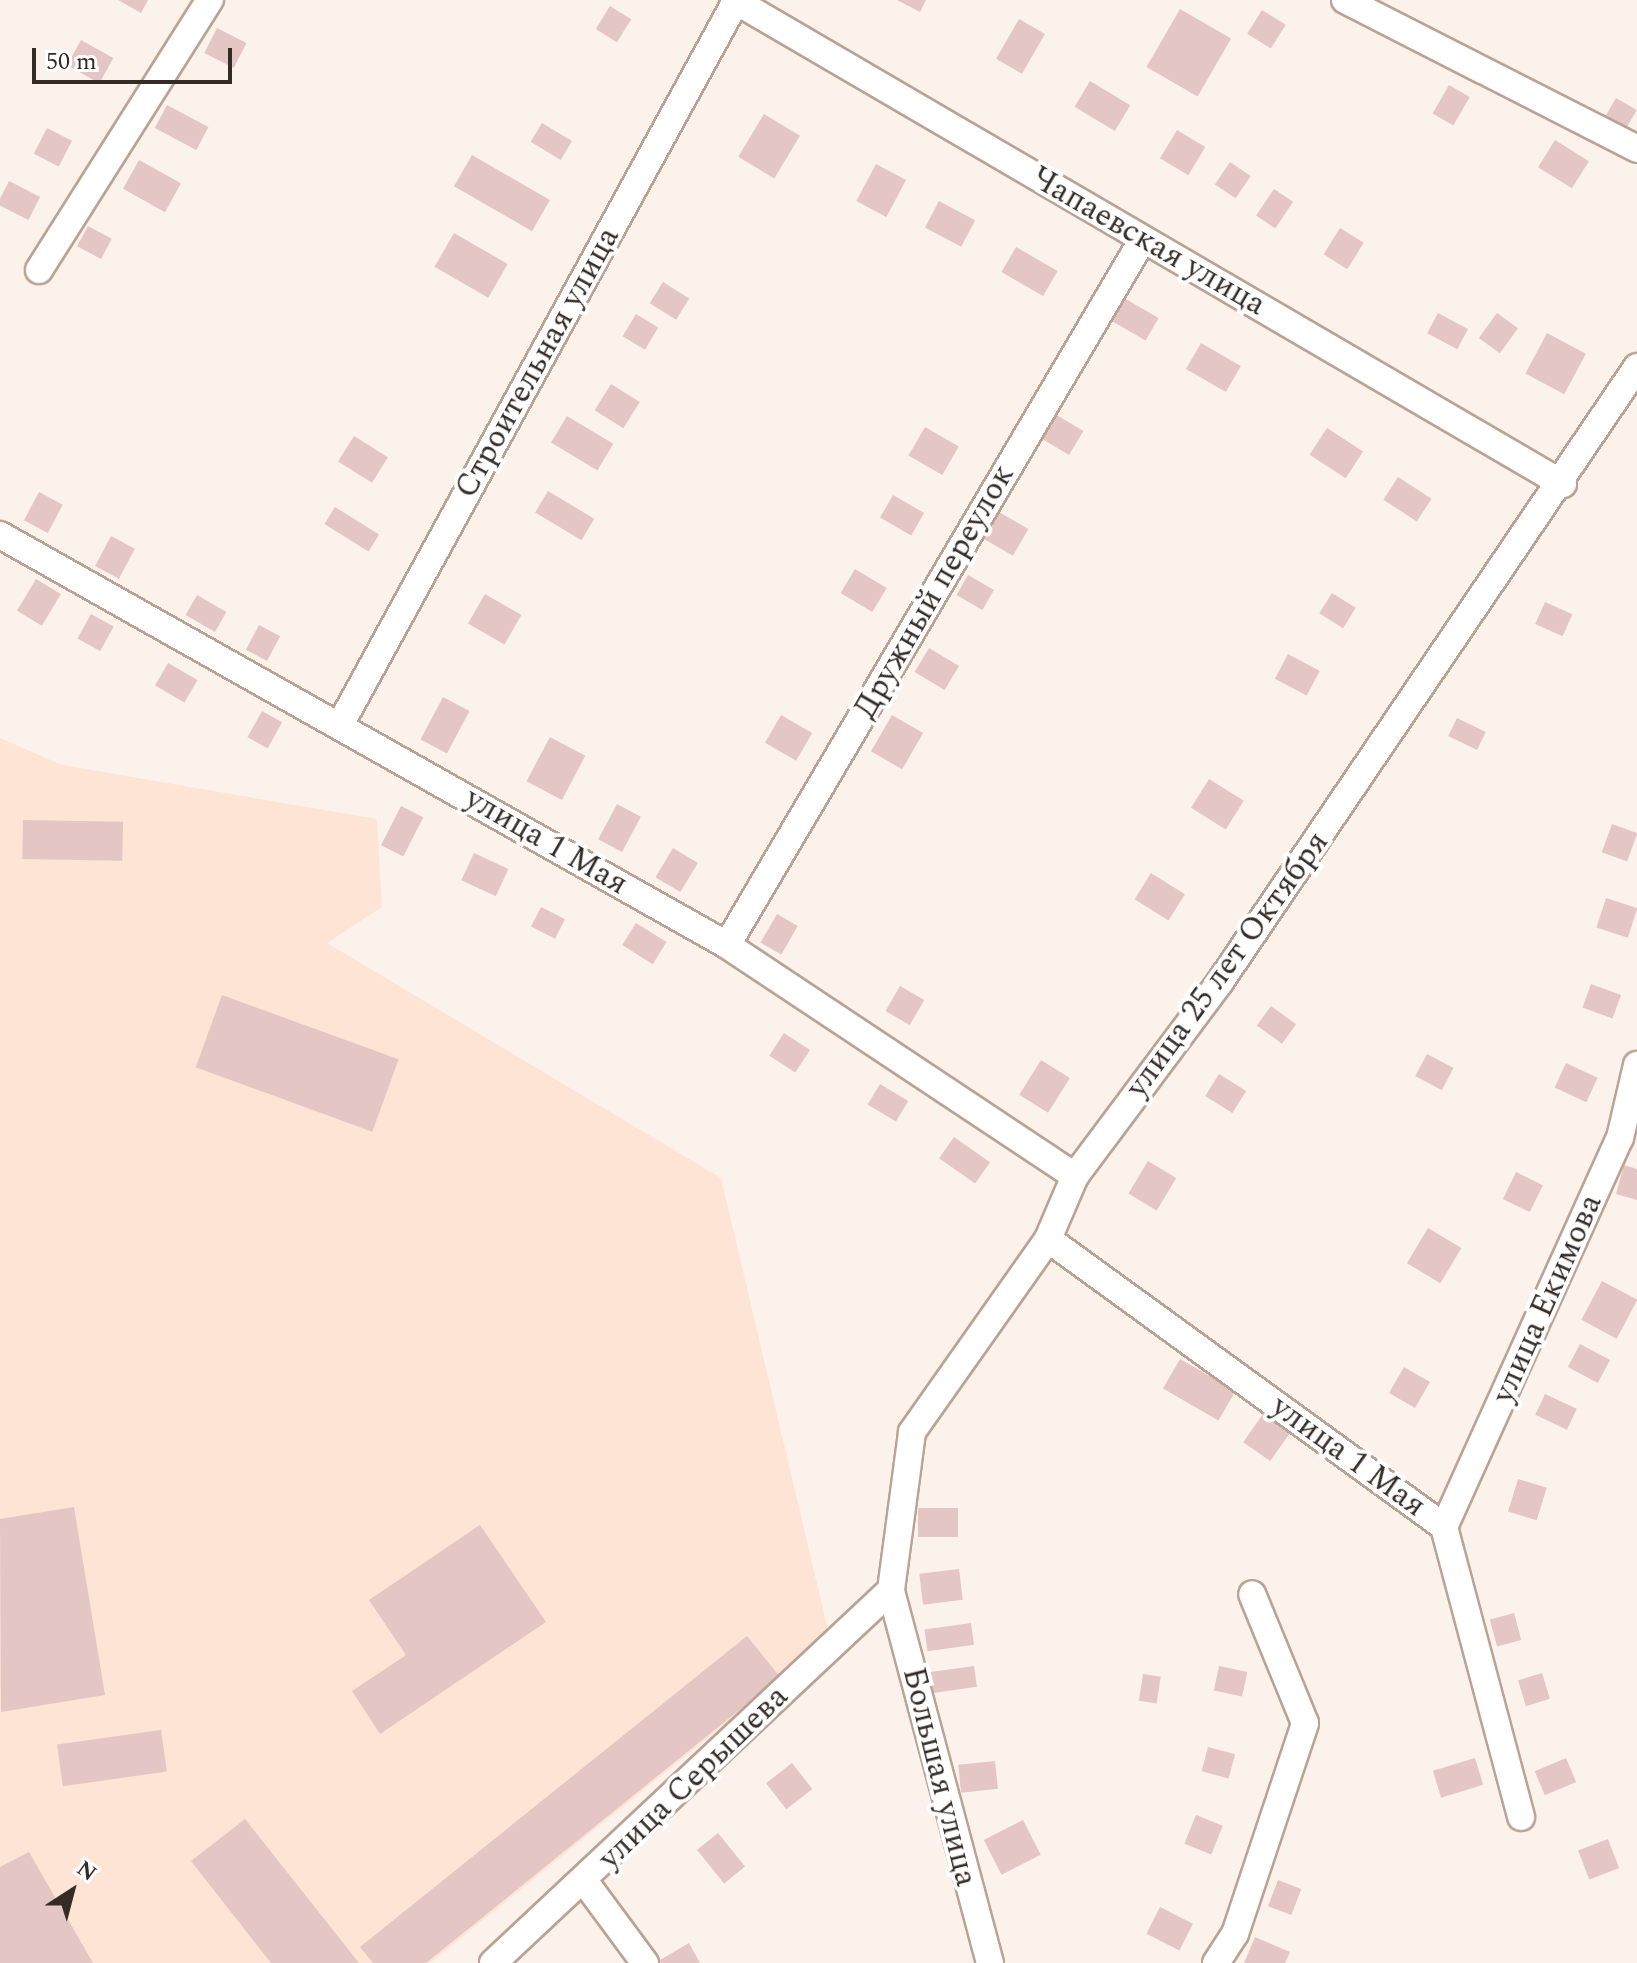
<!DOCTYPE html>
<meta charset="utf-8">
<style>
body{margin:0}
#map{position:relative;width:1637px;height:1963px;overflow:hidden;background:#fcf2ec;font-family:Spectral,serif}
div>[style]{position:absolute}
.built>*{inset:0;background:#fde4d4}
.building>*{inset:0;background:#e4c6c4;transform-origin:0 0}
.roads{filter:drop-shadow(2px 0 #baa394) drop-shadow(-2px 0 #baa394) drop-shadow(0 2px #baa394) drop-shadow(0 -2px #baa394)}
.street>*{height:26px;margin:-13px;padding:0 13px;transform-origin:13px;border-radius:13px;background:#fff}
span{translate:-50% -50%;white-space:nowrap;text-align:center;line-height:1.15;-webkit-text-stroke:8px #fff;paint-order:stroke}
.street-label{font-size:32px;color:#342b25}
.north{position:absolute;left:32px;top:1851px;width:80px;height:80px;-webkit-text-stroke:6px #fff;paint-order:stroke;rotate:36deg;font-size:22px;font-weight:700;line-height:32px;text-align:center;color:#342b25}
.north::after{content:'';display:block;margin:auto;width:28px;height:36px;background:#342b25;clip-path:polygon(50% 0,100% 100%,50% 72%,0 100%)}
.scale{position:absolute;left:32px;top:48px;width:200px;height:36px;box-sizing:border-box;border:4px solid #342b25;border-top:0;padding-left:10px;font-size:24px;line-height:28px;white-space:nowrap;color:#342b25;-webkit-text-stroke:6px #fff;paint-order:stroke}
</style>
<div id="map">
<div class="built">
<div style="clip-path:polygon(0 738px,62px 765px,377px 819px,382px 907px,327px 943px,721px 1178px,830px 1639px,430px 1963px,0 1963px)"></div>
</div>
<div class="building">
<div style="clip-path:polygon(118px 0,148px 0,141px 13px)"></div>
<div style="clip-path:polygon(897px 0,926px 0,920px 12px)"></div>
<div style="left:610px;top:6px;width:25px;height:27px;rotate:32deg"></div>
<div style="left:1180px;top:9px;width:59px;height:67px;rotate:30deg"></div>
<div style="left:1262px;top:10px;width:28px;height:28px;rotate:32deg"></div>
<div style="left:1019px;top:19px;width:30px;height:46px;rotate:30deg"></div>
<div style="left:217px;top:28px;width:33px;height:28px;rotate:27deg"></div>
<div style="left:81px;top:40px;width:37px;height:29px;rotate:29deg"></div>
<div style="left:1090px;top:81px;width:47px;height:30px;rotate:31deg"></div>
<div style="left:1449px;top:85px;width:24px;height:33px;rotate:30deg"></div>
<div style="left:1616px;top:98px;width:24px;height:24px;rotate:30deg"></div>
<div style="left:167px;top:105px;width:47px;height:26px;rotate:28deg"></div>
<div style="left:764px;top:114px;width:42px;height:50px;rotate:31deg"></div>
<div style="left:542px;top:123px;width:35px;height:22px;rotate:31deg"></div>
<div style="left:47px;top:128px;width:28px;height:29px;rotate:27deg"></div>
<div style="left:1177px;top:130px;width:33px;height:33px;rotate:31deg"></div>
<div style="left:1555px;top:140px;width:40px;height:32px;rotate:32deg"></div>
<div style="left:472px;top:155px;width:90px;height:36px;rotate:30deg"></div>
<div style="left:139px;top:160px;width:48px;height:33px;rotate:29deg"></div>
<div style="left:1230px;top:162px;width:25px;height:27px;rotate:34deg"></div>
<div style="left:876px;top:164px;width:34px;height:42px;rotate:28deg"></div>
<div style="left:9px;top:181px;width:35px;height:26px;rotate:27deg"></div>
<div style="left:1274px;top:189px;width:23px;height:32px;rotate:34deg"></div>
<div style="left:939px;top:201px;width:41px;height:30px;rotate:28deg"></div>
<div style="left:88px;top:226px;width:27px;height:23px;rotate:28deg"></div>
<div style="left:1340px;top:228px;width:28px;height:31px;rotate:32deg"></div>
<div style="left:454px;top:233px;width:62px;height:39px;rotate:30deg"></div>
<div style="left:1016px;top:247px;width:48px;height:29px;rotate:30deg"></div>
<div style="left:663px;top:282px;width:31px;height:25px;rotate:32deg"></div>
<div style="left:1117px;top:294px;width:48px;height:26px;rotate:30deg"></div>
<div style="left:1438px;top:313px;width:34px;height:23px;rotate:28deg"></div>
<div style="left:1497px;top:313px;width:26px;height:31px;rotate:36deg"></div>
<div style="left:636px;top:314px;width:26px;height:26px;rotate:31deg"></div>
<div style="left:1547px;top:333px;width:44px;height:46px;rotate:28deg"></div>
<div style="left:1201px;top:343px;width:46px;height:30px;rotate:30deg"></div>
<div style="left:611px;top:384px;width:34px;height:31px;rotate:32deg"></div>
<div style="left:1050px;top:411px;width:39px;height:28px;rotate:31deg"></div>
<div style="left:567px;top:416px;width:54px;height:31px;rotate:31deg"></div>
<div style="left:925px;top:427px;width:39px;height:33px;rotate:30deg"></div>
<div style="left:1327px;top:428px;width:43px;height:32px;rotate:33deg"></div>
<div style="left:354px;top:436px;width:40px;height:30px;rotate:32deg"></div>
<div style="left:1398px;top:477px;width:40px;height:27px;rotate:33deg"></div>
<div style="left:548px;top:491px;width:54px;height:25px;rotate:31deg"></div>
<div style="left:39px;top:492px;width:27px;height:32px;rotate:28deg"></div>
<div style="left:893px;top:495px;width:36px;height:26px;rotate:30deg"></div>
<div style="left:335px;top:507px;width:52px;height:20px;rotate:32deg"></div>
<div style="left:999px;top:512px;width:34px;height:31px;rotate:30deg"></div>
<div style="left:111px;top:536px;width:27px;height:34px;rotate:28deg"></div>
<div style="left:855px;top:569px;width:37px;height:28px;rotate:31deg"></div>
<div style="left:968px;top:575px;width:30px;height:23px;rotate:30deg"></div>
<div style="left:36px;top:579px;width:29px;height:37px;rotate:31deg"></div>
<div style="left:1332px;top:593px;width:28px;height:24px;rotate:32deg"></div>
<div style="left:485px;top:594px;width:42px;height:34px;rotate:30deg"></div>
<div style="left:197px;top:595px;width:34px;height:23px;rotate:30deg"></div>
<div style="left:1545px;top:602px;width:30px;height:24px;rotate:24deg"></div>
<div style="left:91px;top:614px;width:26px;height:28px;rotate:29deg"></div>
<div style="left:259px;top:625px;width:24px;height:28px;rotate:28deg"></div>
<div style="left:929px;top:648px;width:35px;height:28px;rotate:31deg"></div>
<div style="left:1288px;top:654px;width:36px;height:28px;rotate:28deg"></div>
<div style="left:168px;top:663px;width:34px;height:26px;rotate:30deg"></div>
<div style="left:443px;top:697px;width:30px;height:48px;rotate:28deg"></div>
<div style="left:262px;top:711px;width:23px;height:30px;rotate:29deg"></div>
<div style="left:781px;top:715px;width:36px;height:32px;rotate:30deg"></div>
<div style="left:892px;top:715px;width:36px;height:42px;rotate:30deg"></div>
<div style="left:1457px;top:718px;width:32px;height:20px;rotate:26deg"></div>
<div style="left:550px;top:737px;width:40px;height:50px;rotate:28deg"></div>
<div style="left:1209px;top:779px;width:41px;height:34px;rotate:32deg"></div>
<div style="left:617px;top:804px;width:27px;height:40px;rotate:28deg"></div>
<div style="left:401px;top:806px;width:25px;height:44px;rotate:27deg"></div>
<div style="left:23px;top:820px;width:100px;height:39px;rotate:1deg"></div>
<div style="left:1612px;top:824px;width:27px;height:30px;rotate:20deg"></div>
<div style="left:673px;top:848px;width:29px;height:34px;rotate:31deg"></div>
<div style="left:474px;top:853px;width:38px;height:30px;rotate:25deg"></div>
<div style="left:1151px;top:873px;width:40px;height:31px;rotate:32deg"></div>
<div style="left:1606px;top:898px;width:33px;height:31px;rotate:18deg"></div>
<div style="left:541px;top:907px;width:27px;height:22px;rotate:27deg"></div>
<div style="left:777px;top:914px;width:24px;height:33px;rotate:30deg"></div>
<div style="left:636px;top:923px;width:36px;height:26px;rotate:32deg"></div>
<div style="left:1591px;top:984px;width:32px;height:25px;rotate:20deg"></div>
<div style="left:900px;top:986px;width:28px;height:29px;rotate:30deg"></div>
<div style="left:222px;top:995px;width:188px;height:77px;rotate:20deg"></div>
<div style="left:1271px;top:1006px;width:31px;height:24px;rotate:36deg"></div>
<div style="left:784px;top:1033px;width:31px;height:27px;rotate:33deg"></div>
<div style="left:1427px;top:1054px;width:30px;height:25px;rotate:28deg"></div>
<div style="left:1041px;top:1060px;width:34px;height:41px;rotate:32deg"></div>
<div style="left:1566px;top:1063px;width:35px;height:27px;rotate:25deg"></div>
<div style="left:1219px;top:1074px;width:32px;height:26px;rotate:32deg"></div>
<div style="left:880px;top:1084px;width:33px;height:24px;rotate:31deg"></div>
<div style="left:954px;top:1137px;width:44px;height:26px;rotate:35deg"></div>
<div style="left:1148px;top:1161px;width:33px;height:38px;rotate:31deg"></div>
<div style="clip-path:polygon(1624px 1165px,1637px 1169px,1637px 1200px,1616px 1194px)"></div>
<div style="left:1516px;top:1172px;width:30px;height:30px;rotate:26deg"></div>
<div style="left:1428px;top:1228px;width:39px;height:41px;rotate:31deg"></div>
<div style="left:1602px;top:1281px;width:40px;height:44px;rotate:28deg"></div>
<div style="left:1580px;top:1344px;width:34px;height:26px;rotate:28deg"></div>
<div style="left:1180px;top:1359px;width:64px;height:34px;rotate:30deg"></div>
<div style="left:1404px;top:1367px;width:30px;height:30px;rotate:30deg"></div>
<div style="left:1545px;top:1394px;width:35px;height:23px;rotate:25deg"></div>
<div style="left:1265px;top:1411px;width:33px;height:38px;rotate:35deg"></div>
<div style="left:1518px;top:1479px;width:30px;height:34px;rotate:17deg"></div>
<div style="clip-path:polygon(74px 1507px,105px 1695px,1px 1712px,0 1519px)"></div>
<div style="left:918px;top:1508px;width:40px;height:29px"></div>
<div style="clip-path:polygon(480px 1525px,546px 1622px,380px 1734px,352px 1691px,406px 1655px,369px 1600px)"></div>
<div style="left:959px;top:1569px;width:31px;height:40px;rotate:83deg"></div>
<div style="left:1514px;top:1613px;width:28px;height:25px;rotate:75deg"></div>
<div style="left:971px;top:1623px;width:22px;height:47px;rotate:82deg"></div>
<div style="clip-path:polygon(747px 1636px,780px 1677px,426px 1963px,373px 1963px,360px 1947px)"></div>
<div style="left:974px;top:1666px;width:21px;height:44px;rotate:82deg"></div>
<div style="left:1219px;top:1666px;width:29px;height:25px;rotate:12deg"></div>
<div style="left:1542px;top:1673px;width:27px;height:25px;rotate:73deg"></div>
<div style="left:1143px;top:1674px;width:18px;height:27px;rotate:9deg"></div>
<div style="left:161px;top:1730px;width:42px;height:105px;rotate:82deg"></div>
<div style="left:1208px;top:1747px;width:28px;height:25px;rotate:15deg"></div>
<div style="left:1475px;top:1758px;width:28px;height:44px;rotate:73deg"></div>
<div style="left:1566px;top:1758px;width:26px;height:34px;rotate:67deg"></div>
<div style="left:995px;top:1761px;width:28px;height:37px;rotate:84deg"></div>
<div style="left:792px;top:1763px;width:33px;height:33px;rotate:52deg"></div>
<div style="left:1196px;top:1815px;width:29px;height:31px;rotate:22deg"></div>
<div style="clip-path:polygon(245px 1819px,359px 1963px,271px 1963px,191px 1861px)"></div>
<div style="left:1023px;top:1820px;width:39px;height:44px;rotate:63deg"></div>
<div style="left:718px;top:1833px;width:43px;height:27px;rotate:51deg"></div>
<div style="left:1608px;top:1839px;width:31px;height:32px;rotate:69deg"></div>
<div style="clip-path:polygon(29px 1852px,93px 1963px,0 1963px,0 1867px)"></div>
<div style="left:1278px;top:1880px;width:25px;height:28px;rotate:21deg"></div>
<div style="left:1160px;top:1907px;width:37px;height:30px;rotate:27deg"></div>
<div style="clip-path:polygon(1255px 1937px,1290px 1952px,1285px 1963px,1244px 1963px)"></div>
<div style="clip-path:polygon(689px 1943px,700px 1963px,661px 1963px,660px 1960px)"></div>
</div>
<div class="roads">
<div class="street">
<div style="left:734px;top:0;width:960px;rotate:30.28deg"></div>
<div style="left:1345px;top:0;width:328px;rotate:27deg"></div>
<div style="left:39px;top:270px;width:320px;rotate:-57.7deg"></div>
<div style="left:0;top:535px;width:835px;rotate:29.42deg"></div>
<div style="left:727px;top:945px;width:418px;rotate:33.6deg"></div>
<div style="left:340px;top:725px;width:825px;rotate:-61.32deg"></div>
<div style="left:727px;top:945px;width:819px;rotate:-59.49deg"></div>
<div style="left:1048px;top:1239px;width:490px;rotate:36deg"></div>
<div style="left:1444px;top:1527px;width:300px;rotate:75.1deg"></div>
<div style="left:1444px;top:1527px;width:427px;rotate:-65.7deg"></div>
<div style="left:1620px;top:1138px;width:75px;rotate:-76.9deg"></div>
<div style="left:585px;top:1882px;width:101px;rotate:53.5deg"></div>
<div style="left:493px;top:1963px;width:545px;rotate:-43.14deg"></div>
<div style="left:990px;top:1963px;width:386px;rotate:-104.9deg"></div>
<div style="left:891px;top:1590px;width:159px;rotate:-82.4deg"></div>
<div style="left:912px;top:1432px;width:236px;rotate:-54.8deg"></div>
<div style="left:1048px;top:1239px;width:69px;rotate:-66.8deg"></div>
<div style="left:1075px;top:1176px;width:242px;rotate:-53.2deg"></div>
<div style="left:1220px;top:982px;width:743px;rotate:-55.86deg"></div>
<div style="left:1216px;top:1963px;width:35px;rotate:-57deg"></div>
<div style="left:1235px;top:1934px;width:222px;rotate:-71.6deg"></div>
<div style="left:1305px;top:1723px;width:139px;rotate:-112.3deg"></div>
</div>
</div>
<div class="street-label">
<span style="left:1148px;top:242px;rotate:30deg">Чапаевская улица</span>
<span style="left:538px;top:363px;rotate:-61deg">Строительная улица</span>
<span style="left:935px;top:592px;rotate:-60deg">Дружный переулок</span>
<span style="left:546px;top:842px;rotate:30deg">улица 1 Мая</span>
<span style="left:1228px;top:965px;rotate:-54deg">улица 25 лет Октября</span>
<span style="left:1548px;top:1299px;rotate:-66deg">улица Екимова</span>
<span style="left:1348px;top:1457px;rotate:36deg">улица 1 Мая</span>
<span style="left:939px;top:1777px;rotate:76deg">Большая улица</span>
<span style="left:694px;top:1778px;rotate:-44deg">улица Серышева</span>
</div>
<div class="north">N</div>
<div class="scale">50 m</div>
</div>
